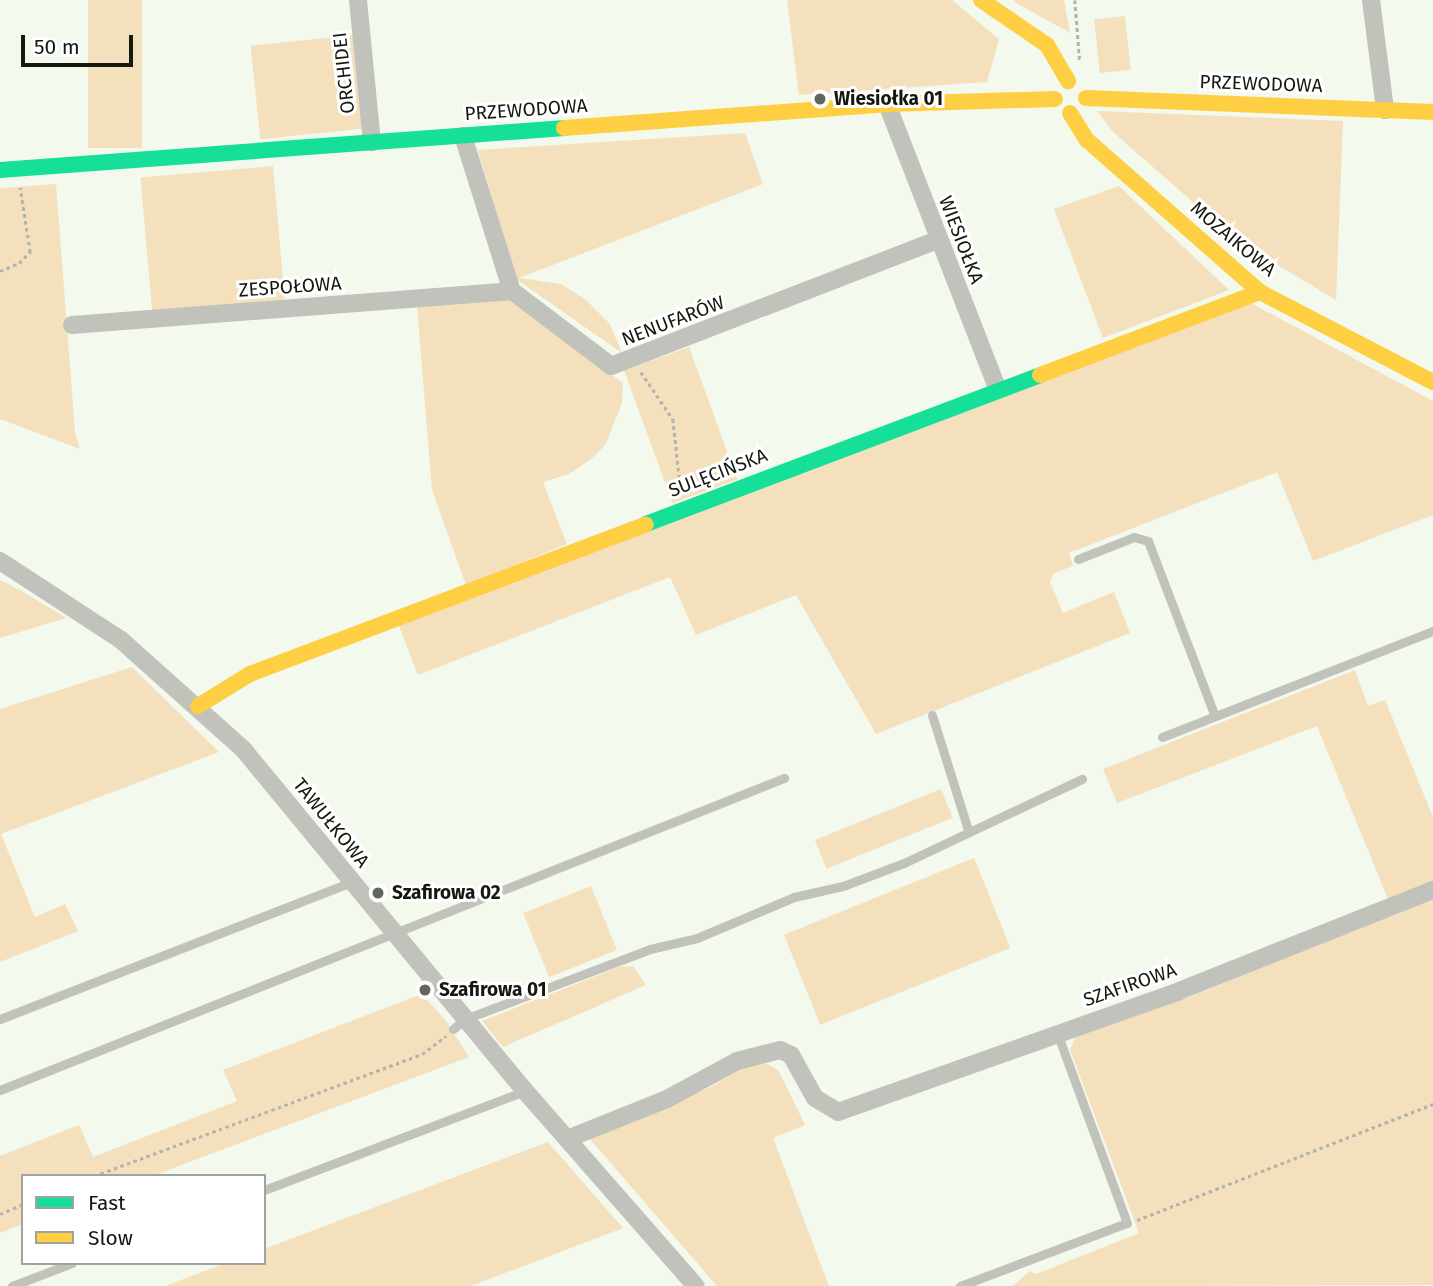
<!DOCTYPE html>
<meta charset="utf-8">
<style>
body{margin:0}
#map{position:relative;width:1433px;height:1286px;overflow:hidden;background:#f3f9ec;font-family:"Fira Sans",sans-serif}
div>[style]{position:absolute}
.green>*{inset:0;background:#f4e0bd;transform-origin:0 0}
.path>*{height:2.5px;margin-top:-1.25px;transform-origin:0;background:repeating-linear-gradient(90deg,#b2b3ad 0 3.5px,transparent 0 7px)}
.lane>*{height:9px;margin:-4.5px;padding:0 4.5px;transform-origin:4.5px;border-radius:4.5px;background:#c2c2bc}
.street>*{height:18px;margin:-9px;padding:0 9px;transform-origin:9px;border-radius:9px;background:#c2c2bc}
.fast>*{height:16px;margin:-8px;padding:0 8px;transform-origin:8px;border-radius:8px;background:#16e098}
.slow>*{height:16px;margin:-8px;padding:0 8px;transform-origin:8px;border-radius:8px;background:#ffcf43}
.dots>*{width:19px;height:19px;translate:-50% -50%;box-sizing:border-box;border:4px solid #fff;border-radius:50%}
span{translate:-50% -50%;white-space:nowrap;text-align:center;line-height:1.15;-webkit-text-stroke:6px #fff;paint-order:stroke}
.street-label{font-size:19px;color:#14180e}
.poi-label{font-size:19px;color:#14180e;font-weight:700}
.left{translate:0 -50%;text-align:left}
.legend{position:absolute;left:21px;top:1174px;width:245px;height:91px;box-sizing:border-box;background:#fff;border:2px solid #a1a39f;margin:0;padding:9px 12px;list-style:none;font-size:21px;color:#14180e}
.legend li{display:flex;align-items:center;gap:14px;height:35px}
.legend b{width:35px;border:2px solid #a1a39f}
.scale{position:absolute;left:21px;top:35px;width:112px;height:32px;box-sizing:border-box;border:4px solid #14180e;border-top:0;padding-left:9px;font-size:21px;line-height:24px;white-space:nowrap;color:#14180e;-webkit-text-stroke:5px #fff;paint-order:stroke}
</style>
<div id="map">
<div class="green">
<div style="left:88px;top:0;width:54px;height:148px"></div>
<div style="clip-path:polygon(787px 0,952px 0,999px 39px,987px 82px,799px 95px)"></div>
<div style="clip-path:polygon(1014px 0,1064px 0,1070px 33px,1016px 3px)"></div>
<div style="left:1125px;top:16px;width:54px;height:31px;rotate:84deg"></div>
<div style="left:354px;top:35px;width:94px;height:104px;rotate:84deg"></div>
<div style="clip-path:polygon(1097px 111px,1343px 121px,1336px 300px,1236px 240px,1112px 131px)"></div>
<div style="clip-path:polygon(745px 133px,763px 184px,519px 278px,561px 284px,586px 300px,610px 324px,622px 353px,516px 279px,478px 150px)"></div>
<div style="left:273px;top:166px;width:134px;height:133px;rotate:85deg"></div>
<div style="clip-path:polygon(56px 184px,75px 432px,80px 449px,0 419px,0 188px)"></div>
<div style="clip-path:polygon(1119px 186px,1229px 290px,1103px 338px,1054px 209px)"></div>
<div style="clip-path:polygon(507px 299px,623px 383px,622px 403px,606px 444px,591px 459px,569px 474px,543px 482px,567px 544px,466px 585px,432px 490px,417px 306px)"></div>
<div style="clip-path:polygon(1247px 301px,1433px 401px,1433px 515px,1313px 561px,1277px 472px,1069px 553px,1073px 566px,1054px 573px,1050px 582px,1063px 613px,1114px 592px,1130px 633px,876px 734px,796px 595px,696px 635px,670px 577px,418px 675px,398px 623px)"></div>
<div style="left:689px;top:347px;width:141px;height:69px;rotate:70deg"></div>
<div style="clip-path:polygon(0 580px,22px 591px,66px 618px,0 638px)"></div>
<div style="clip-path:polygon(132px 667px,219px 752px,1px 834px,35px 917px,65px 904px,78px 931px,0 962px,0 709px)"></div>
<div style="clip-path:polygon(1355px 670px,1368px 706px,1385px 700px,1433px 817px,1433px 882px,1388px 899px,1317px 726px,1117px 803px,1103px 769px)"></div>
<div style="left:941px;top:789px;width:31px;height:136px;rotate:68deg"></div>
<div style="left:974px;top:858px;width:97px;height:205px;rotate:68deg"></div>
<div style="left:591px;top:886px;width:69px;height:73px;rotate:68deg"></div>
<div style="clip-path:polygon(1433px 898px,1433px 1285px,1013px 1286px,1030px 1271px,1036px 1274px,1139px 1233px,1070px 1050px,1078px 1031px,1187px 998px)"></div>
<div style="clip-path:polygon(633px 966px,646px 985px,503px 1047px,482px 1021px,619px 967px)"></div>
<div style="clip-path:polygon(422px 994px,446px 1021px,469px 1057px,152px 1176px,23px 1176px,23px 1224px,0 1233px,0 1156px,79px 1125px,93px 1157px,237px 1101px,223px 1070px)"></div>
<div style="clip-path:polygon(750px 1062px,768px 1064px,779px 1071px,805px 1125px,773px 1138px,829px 1286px,717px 1286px,589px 1138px,715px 1085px)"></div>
<div style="clip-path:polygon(548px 1142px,623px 1228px,471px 1286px,165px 1286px,226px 1263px,264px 1263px,264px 1249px)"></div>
</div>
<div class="path">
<div style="left:1075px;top:0;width:62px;rotate:85.4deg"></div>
<div style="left:0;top:271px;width:21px;rotate:-23deg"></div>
<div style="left:19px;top:263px;width:16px;rotate:-45deg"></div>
<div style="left:30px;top:252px;width:65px;rotate:-98.9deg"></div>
<div style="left:641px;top:372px;width:57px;rotate:55.8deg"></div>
<div style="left:673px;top:419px;width:72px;rotate:83.7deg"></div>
<div style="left:94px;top:1176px;width:350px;rotate:-20.4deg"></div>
<div style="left:422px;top:1054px;width:30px;rotate:-37deg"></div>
<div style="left:0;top:1214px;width:25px;rotate:-23deg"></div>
<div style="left:1137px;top:1220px;width:318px;rotate:-21.4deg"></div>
</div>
<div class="lane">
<div style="left:1078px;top:559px;width:60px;rotate:-21.4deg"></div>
<div style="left:1134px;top:537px;width:15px;rotate:16deg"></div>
<div style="left:1148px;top:541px;width:187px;rotate:69.1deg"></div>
<div style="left:932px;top:715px;width:121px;rotate:72.6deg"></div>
<div style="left:1162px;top:737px;width:291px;rotate:-21.4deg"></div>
<div style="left:0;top:1019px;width:378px;rotate:-21.3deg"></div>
<div style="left:453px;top:1029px;width:16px;rotate:-40deg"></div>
<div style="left:465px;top:1019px;width:198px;rotate:-20.7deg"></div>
<div style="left:650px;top:949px;width:48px;rotate:-13.2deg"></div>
<div style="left:697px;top:938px;width:105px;rotate:-22.9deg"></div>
<div style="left:794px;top:897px;width:50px;rotate:-12.7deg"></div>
<div style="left:843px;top:886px;width:65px;rotate:-20.7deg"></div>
<div style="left:904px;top:863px;width:197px;rotate:-25.3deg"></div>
<div style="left:0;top:1090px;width:844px;rotate:-21.7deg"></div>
<div style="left:264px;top:1190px;width:279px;rotate:-20.8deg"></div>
<div style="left:12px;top:1286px;width:64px;rotate:-21deg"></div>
<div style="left:960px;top:1286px;width:178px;rotate:-20.7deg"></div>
<div style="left:1127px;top:1223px;width:202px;rotate:-110.2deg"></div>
</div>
<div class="street">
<div style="left:358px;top:0;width:143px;rotate:84.4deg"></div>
<div style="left:1371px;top:0;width:111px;rotate:82.7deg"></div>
<div style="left:887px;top:104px;width:307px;rotate:68.8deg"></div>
<div style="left:463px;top:136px;width:163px;rotate:72.5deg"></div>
<div style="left:512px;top:291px;width:124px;rotate:37.1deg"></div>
<div style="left:611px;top:366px;width:350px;rotate:-21.1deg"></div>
<div style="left:72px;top:325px;width:441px;rotate:-4.4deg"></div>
<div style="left:0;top:561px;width:145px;rotate:33.1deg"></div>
<div style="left:121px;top:640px;width:164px;rotate:41.8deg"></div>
<div style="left:243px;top:749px;width:443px;rotate:50.5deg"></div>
<div style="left:525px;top:1091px;width:259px;rotate:48.8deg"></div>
<div style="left:567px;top:1139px;width:108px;rotate:-21.8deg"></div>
<div style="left:667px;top:1099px;width:80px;rotate:-28.5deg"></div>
<div style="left:737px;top:1061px;width:44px;rotate:-14.3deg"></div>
<div style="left:780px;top:1050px;width:12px;rotate:24deg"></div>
<div style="left:791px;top:1055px;width:49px;rotate:60.8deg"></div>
<div style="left:815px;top:1098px;width:27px;rotate:31deg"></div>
<div style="left:838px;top:1112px;width:362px;rotate:-19.5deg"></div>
<div style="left:1179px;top:991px;width:273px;rotate:-21.7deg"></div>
</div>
<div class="fast">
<div style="left:0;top:170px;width:566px;rotate:-4.26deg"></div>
<div style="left:646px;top:524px;width:421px;rotate:-20.7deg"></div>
</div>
<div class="slow">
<div style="left:981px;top:0;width:80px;rotate:34.3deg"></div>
<div style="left:1047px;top:45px;width:42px;rotate:59.7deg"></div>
<div style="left:1086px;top:98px;width:347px;rotate:2.3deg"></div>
<div style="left:1070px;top:113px;width:32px;rotate:58deg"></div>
<div style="left:1087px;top:140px;width:230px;rotate:41.3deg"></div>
<div style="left:1260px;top:292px;width:195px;rotate:27.5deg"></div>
<div style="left:564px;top:128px;width:324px;rotate:-4.2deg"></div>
<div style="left:887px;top:104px;width:168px;rotate:-1.7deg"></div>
<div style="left:1040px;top:375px;width:235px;rotate:-20.7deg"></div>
<div style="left:198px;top:706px;width:61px;rotate:-31.6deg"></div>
<div style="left:250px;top:674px;width:423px;rotate:-20.7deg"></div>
</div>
<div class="dots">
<div style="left:820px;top:99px;background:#62675c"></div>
<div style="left:378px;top:893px;background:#62675c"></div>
<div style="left:425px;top:990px;background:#62675c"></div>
</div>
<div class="street-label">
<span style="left:344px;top:73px;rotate:-96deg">ORCHIDEI</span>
<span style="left:1261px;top:84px;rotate:2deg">PRZEWODOWA</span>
<span style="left:526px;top:110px;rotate:-4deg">PRZEWODOWA</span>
<span style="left:1233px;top:239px;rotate:40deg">MOZAIKOWA</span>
<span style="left:961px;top:240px;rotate:69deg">WIESIOŁKA</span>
<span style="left:290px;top:287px;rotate:-4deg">ZESPOŁOWA</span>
<span style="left:673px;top:321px;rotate:-21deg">NENUFARÓW</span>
<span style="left:718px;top:473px;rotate:-21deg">SULĘCIŃSKA</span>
<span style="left:331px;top:823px;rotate:51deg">TAWUŁKOWA</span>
<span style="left:1130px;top:985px;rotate:-19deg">SZAFIROWA</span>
</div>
<div class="poi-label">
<span class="left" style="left:834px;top:99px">Wiesiołka 01</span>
<span class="left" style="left:392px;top:893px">Szafirowa 02</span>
<span class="left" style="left:439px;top:990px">Szafirowa 01</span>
</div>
<ul class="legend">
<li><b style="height:9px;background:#16e098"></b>Fast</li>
<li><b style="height:9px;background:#ffcf43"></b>Slow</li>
</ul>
<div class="scale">50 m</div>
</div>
